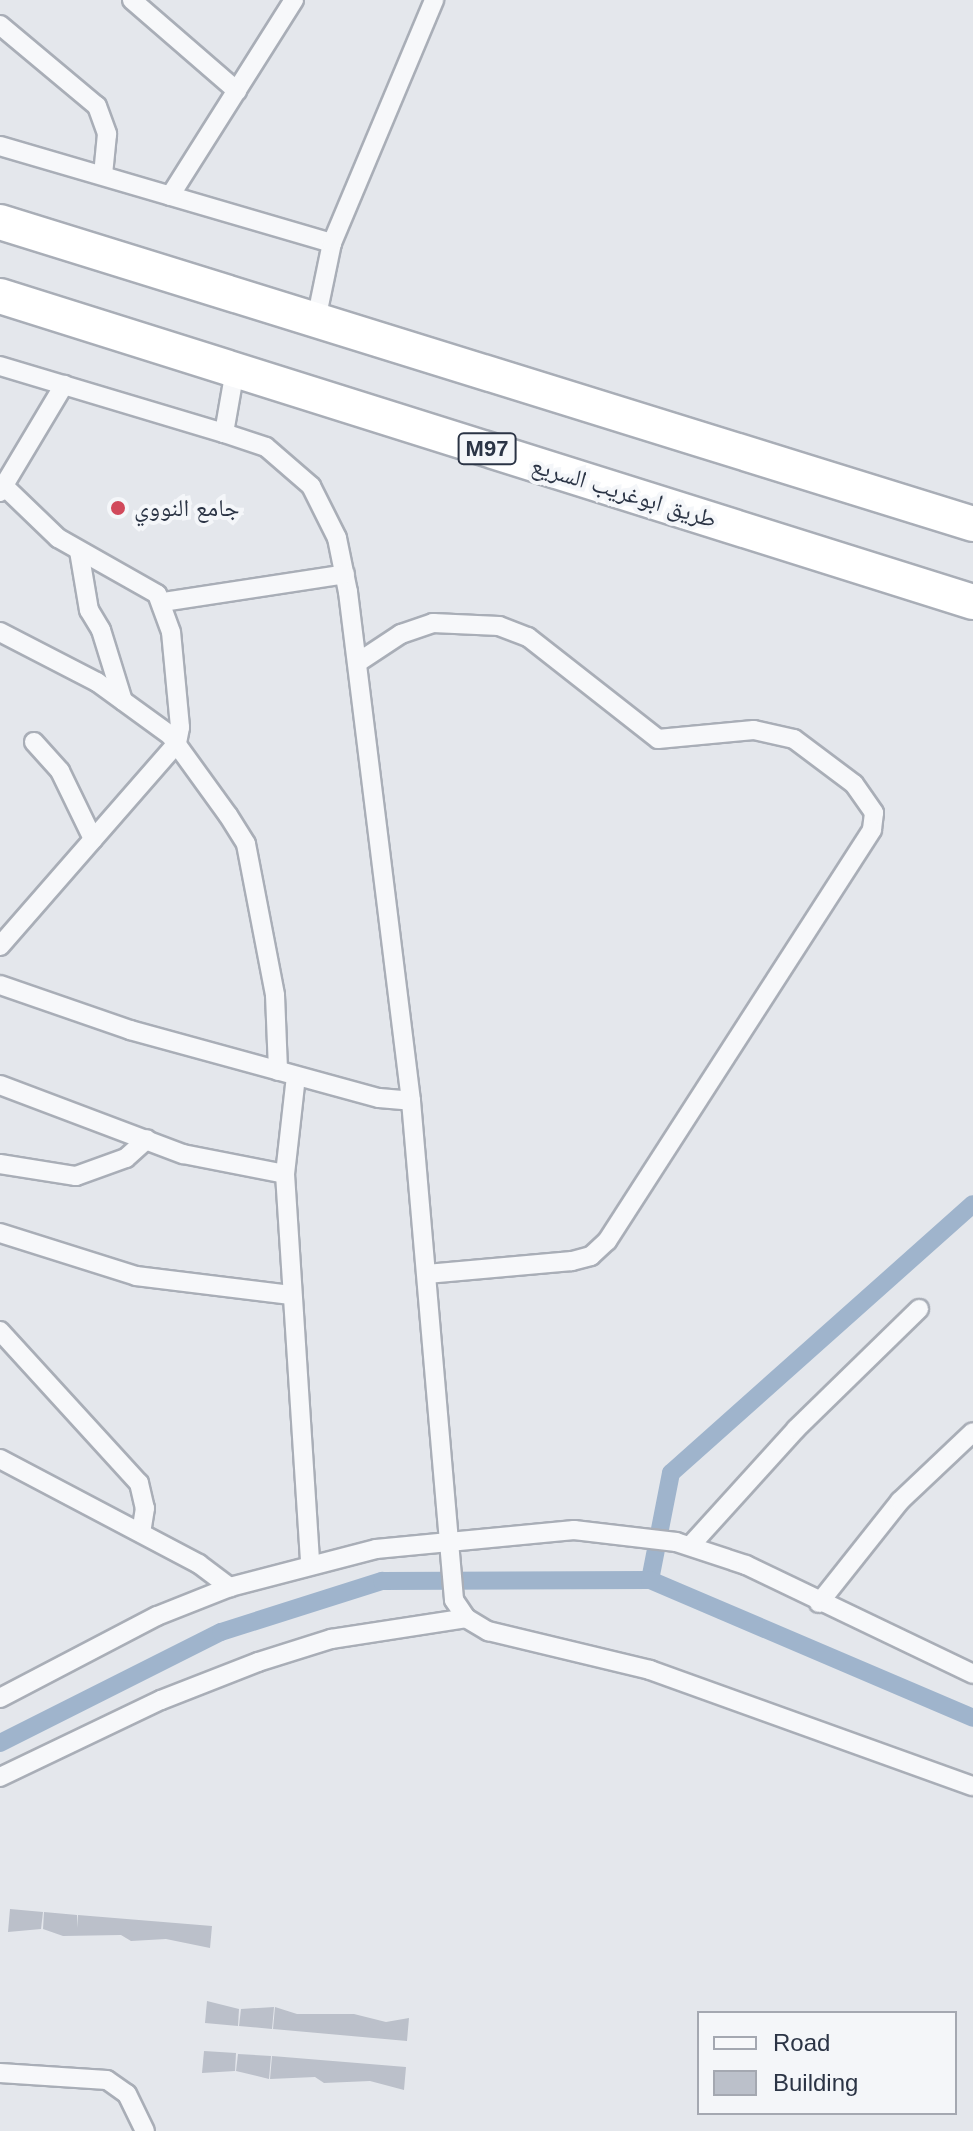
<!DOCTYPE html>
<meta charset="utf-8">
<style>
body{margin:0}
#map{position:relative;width:973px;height:2131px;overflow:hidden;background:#e4e7ec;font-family:Helvetica,"Noto Naskh Arabic",sans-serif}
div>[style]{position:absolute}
.canal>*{height:18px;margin:-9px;padding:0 9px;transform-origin:9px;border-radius:9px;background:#9fb4cc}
.building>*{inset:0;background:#bbc0ca}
.roads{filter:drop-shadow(2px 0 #a9aeb7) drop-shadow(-2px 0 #a9aeb7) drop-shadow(0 2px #a9aeb7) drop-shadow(0 -2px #a9aeb7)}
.street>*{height:18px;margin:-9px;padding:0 9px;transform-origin:9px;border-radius:9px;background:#f7f8fa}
.highway>*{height:34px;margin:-17px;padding:0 17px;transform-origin:17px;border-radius:17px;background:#fff}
.dots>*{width:22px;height:22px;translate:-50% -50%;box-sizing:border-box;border:4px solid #f4f6f9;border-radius:50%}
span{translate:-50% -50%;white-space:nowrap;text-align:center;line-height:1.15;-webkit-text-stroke:8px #f4f6f9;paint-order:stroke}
.shield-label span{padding:2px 6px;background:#f4f6f9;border:2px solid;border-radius:6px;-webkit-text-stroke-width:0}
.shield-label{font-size:22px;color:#2b3445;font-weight:700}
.street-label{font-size:24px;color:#2b3445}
.poi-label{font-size:24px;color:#2b3445}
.left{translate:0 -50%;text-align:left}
.legend{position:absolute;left:697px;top:2011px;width:260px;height:104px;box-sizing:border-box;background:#f4f6f9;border:2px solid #a4a8b1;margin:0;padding:10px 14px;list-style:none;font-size:24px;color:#2b3445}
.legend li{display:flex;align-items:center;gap:16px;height:40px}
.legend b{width:40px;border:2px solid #a4a8b1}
</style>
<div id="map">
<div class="canal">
<div style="left:650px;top:1580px;width:109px;rotate:-78.9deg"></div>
<div style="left:671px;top:1473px;width:404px;rotate:-41.7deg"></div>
<div style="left:0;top:1743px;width:247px;rotate:-26.7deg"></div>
<div style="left:221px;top:1632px;width:169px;rotate:-17.6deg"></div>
<div style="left:382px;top:1581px;width:268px;rotate:-0.2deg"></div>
<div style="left:650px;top:1580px;width:351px;rotate:23.1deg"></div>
</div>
<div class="building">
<div style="clip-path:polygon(10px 1909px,43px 1912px,41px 1929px,8px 1932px)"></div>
<div style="clip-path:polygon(44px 1912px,77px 1915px,77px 1928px,78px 1915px,212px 1926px,210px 1948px,166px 1939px,131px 1941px,121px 1935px,63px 1936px,43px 1929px)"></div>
<div style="clip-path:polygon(207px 2001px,239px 2009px,238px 2026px,205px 2023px)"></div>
<div style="clip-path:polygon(274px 2007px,272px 2029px,239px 2026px,241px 2009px)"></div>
<div style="clip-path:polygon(275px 2007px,297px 2014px,354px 2014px,386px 2022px,409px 2018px,407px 2041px,273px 2029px)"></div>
<div style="clip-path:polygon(204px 2051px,236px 2053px,235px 2071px,202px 2073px)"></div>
<div style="clip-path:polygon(238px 2054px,271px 2056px,269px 2079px,236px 2071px)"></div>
<div style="clip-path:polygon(272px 2056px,406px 2067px,404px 2090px,370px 2081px,324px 2083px,315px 2077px,270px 2079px)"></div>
</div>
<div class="roads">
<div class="street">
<div style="left:132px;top:0;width:139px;rotate:40.9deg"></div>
<div style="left:0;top:25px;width:126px;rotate:39.9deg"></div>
<div style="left:97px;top:106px;width:30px;rotate:70deg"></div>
<div style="left:107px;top:134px;width:41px;rotate:95.6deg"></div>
<div style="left:0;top:146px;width:346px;rotate:16.3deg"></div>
<div style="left:170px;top:196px;width:232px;rotate:-57.7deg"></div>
<div style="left:316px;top:320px;width:79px;rotate:-78.3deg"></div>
<div style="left:332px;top:243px;width:264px;rotate:-67.2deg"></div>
<div style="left:0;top:366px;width:234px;rotate:16.7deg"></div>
<div style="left:235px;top:370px;width:64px;rotate:99.9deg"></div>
<div style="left:224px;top:433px;width:44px;rotate:18.4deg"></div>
<div style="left:266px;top:447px;width:60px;rotate:40.9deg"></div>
<div style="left:311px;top:486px;width:58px;rotate:63.4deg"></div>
<div style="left:337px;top:538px;width:55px;rotate:78.5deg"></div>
<div style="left:348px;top:592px;width:513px;rotate:82.94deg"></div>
<div style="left:411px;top:1101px;width:501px;rotate:85.07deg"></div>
<div style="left:454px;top:1600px;width:22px;rotate:56deg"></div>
<div style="left:466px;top:1618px;width:26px;rotate:31deg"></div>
<div style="left:488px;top:1631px;width:167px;rotate:13.5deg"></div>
<div style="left:650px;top:1670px;width:343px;rotate:19.8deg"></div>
<div style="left:0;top:492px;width:125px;rotate:-59.1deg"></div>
<div style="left:79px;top:551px;width:60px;rotate:80.4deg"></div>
<div style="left:89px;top:610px;width:23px;rotate:59deg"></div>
<div style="left:101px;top:630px;width:74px;rotate:72.8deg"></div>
<div style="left:163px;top:602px;width:184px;rotate:-8.7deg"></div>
<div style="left:0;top:632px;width:109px;rotate:27.3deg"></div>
<div style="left:97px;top:682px;width:90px;rotate:36deg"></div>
<div style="left:170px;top:735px;width:99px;rotate:54.1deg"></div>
<div style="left:228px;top:815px;width:34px;rotate:58deg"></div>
<div style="left:246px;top:844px;width:154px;rotate:79.1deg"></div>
<div style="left:275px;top:995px;width:76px;rotate:87.7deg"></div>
<div style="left:357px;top:663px;width:53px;rotate:-33.4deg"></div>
<div style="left:401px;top:634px;width:34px;rotate:-19deg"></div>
<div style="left:433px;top:623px;width:66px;rotate:2.6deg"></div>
<div style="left:499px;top:626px;width:31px;rotate:21deg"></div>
<div style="left:528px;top:637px;width:165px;rotate:38.1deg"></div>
<div style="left:658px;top:739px;width:96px;rotate:-5.4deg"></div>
<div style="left:754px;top:730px;width:41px;rotate:12.7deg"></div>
<div style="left:794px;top:739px;width:75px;rotate:36.9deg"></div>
<div style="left:854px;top:784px;width:35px;rotate:55deg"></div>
<div style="left:874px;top:813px;width:17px;rotate:97deg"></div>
<div style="left:872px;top:830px;width:489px;rotate:122.8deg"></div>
<div style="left:607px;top:1241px;width:22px;rotate:137deg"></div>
<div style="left:591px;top:1256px;width:20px;rotate:165deg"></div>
<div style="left:572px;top:1261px;width:146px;rotate:174.9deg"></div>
<div style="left:34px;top:742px;width:39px;rotate:48deg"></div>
<div style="left:60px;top:771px;width:76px;rotate:64.1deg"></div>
<div style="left:0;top:946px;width:269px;rotate:-48.9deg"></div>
<div style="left:177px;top:743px;width:16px;rotate:-79deg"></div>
<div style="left:180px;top:727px;width:95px;rotate:-95.4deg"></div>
<div style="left:171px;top:632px;width:40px;rotate:-110.2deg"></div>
<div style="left:157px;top:594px;width:114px;rotate:-150.5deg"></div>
<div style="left:58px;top:538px;width:75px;rotate:-136.1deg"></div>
<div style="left:0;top:985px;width:138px;rotate:19.1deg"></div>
<div style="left:130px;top:1030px;width:258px;rotate:15.3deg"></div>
<div style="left:379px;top:1098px;width:32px;rotate:5deg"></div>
<div style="left:296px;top:1076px;width:99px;rotate:96.4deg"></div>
<div style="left:285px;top:1174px;width:392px;rotate:86.3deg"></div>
<div style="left:0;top:1085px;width:196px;rotate:20.7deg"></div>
<div style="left:183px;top:1154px;width:104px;rotate:11.1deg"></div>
<div style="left:0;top:1164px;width:77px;rotate:9deg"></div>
<div style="left:76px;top:1176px;width:53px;rotate:-19.8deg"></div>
<div style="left:126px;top:1158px;width:28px;rotate:-42deg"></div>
<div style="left:0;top:1233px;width:143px;rotate:17.5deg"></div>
<div style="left:136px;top:1276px;width:156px;rotate:7deg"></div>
<div style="left:0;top:1331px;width:206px;rotate:47.6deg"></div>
<div style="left:139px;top:1483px;width:26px;rotate:77deg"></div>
<div style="left:145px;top:1508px;width:25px;rotate:99deg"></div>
<div style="left:0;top:1459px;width:225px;rotate:27.8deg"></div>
<div style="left:199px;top:1564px;width:39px;rotate:37deg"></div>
<div style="left:691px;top:1545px;width:156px;rotate:-47.8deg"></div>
<div style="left:796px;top:1429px;width:172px;rotate:-44.3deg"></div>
<div style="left:819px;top:1603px;width:130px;rotate:-51.5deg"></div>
<div style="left:900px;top:1501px;width:100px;rotate:-43.4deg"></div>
<div style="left:0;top:1698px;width:177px;rotate:-27.6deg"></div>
<div style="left:157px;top:1616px;width:79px;rotate:-21.7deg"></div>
<div style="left:230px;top:1587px;width:151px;rotate:-14.6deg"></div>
<div style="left:376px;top:1549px;width:199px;rotate:-5.5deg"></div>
<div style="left:574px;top:1530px;width:103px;rotate:6.7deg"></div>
<div style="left:676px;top:1542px;width:74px;rotate:18.2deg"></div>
<div style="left:746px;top:1565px;width:252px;rotate:25.6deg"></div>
<div style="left:0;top:1777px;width:178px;rotate:-25.6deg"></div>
<div style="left:161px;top:1700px;width:104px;rotate:-21.4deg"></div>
<div style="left:258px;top:1662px;width:77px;rotate:-17.5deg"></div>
<div style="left:331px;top:1639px;width:137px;rotate:-8.8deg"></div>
<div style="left:0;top:2073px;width:107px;rotate:3.7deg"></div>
<div style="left:107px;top:2080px;width:24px;rotate:35deg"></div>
<div style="left:127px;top:2094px;width:41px;rotate:64.1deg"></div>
</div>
<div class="highway">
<div style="left:0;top:222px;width:1019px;rotate:17.24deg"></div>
<div style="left:0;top:296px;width:1020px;rotate:17.46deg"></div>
</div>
</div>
<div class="dots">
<div style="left:118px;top:508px;background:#d1495b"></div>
</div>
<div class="shield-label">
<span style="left:487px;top:449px">M97</span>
</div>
<div class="street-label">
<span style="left:624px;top:492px;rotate:17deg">طريق ابوغريب السريع</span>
</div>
<div class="poi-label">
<span class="left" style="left:134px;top:508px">جامع النووي</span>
</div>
<ul class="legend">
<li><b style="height:10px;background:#f7f8fa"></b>Road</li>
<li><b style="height:22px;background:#bbc0ca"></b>Building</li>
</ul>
</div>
